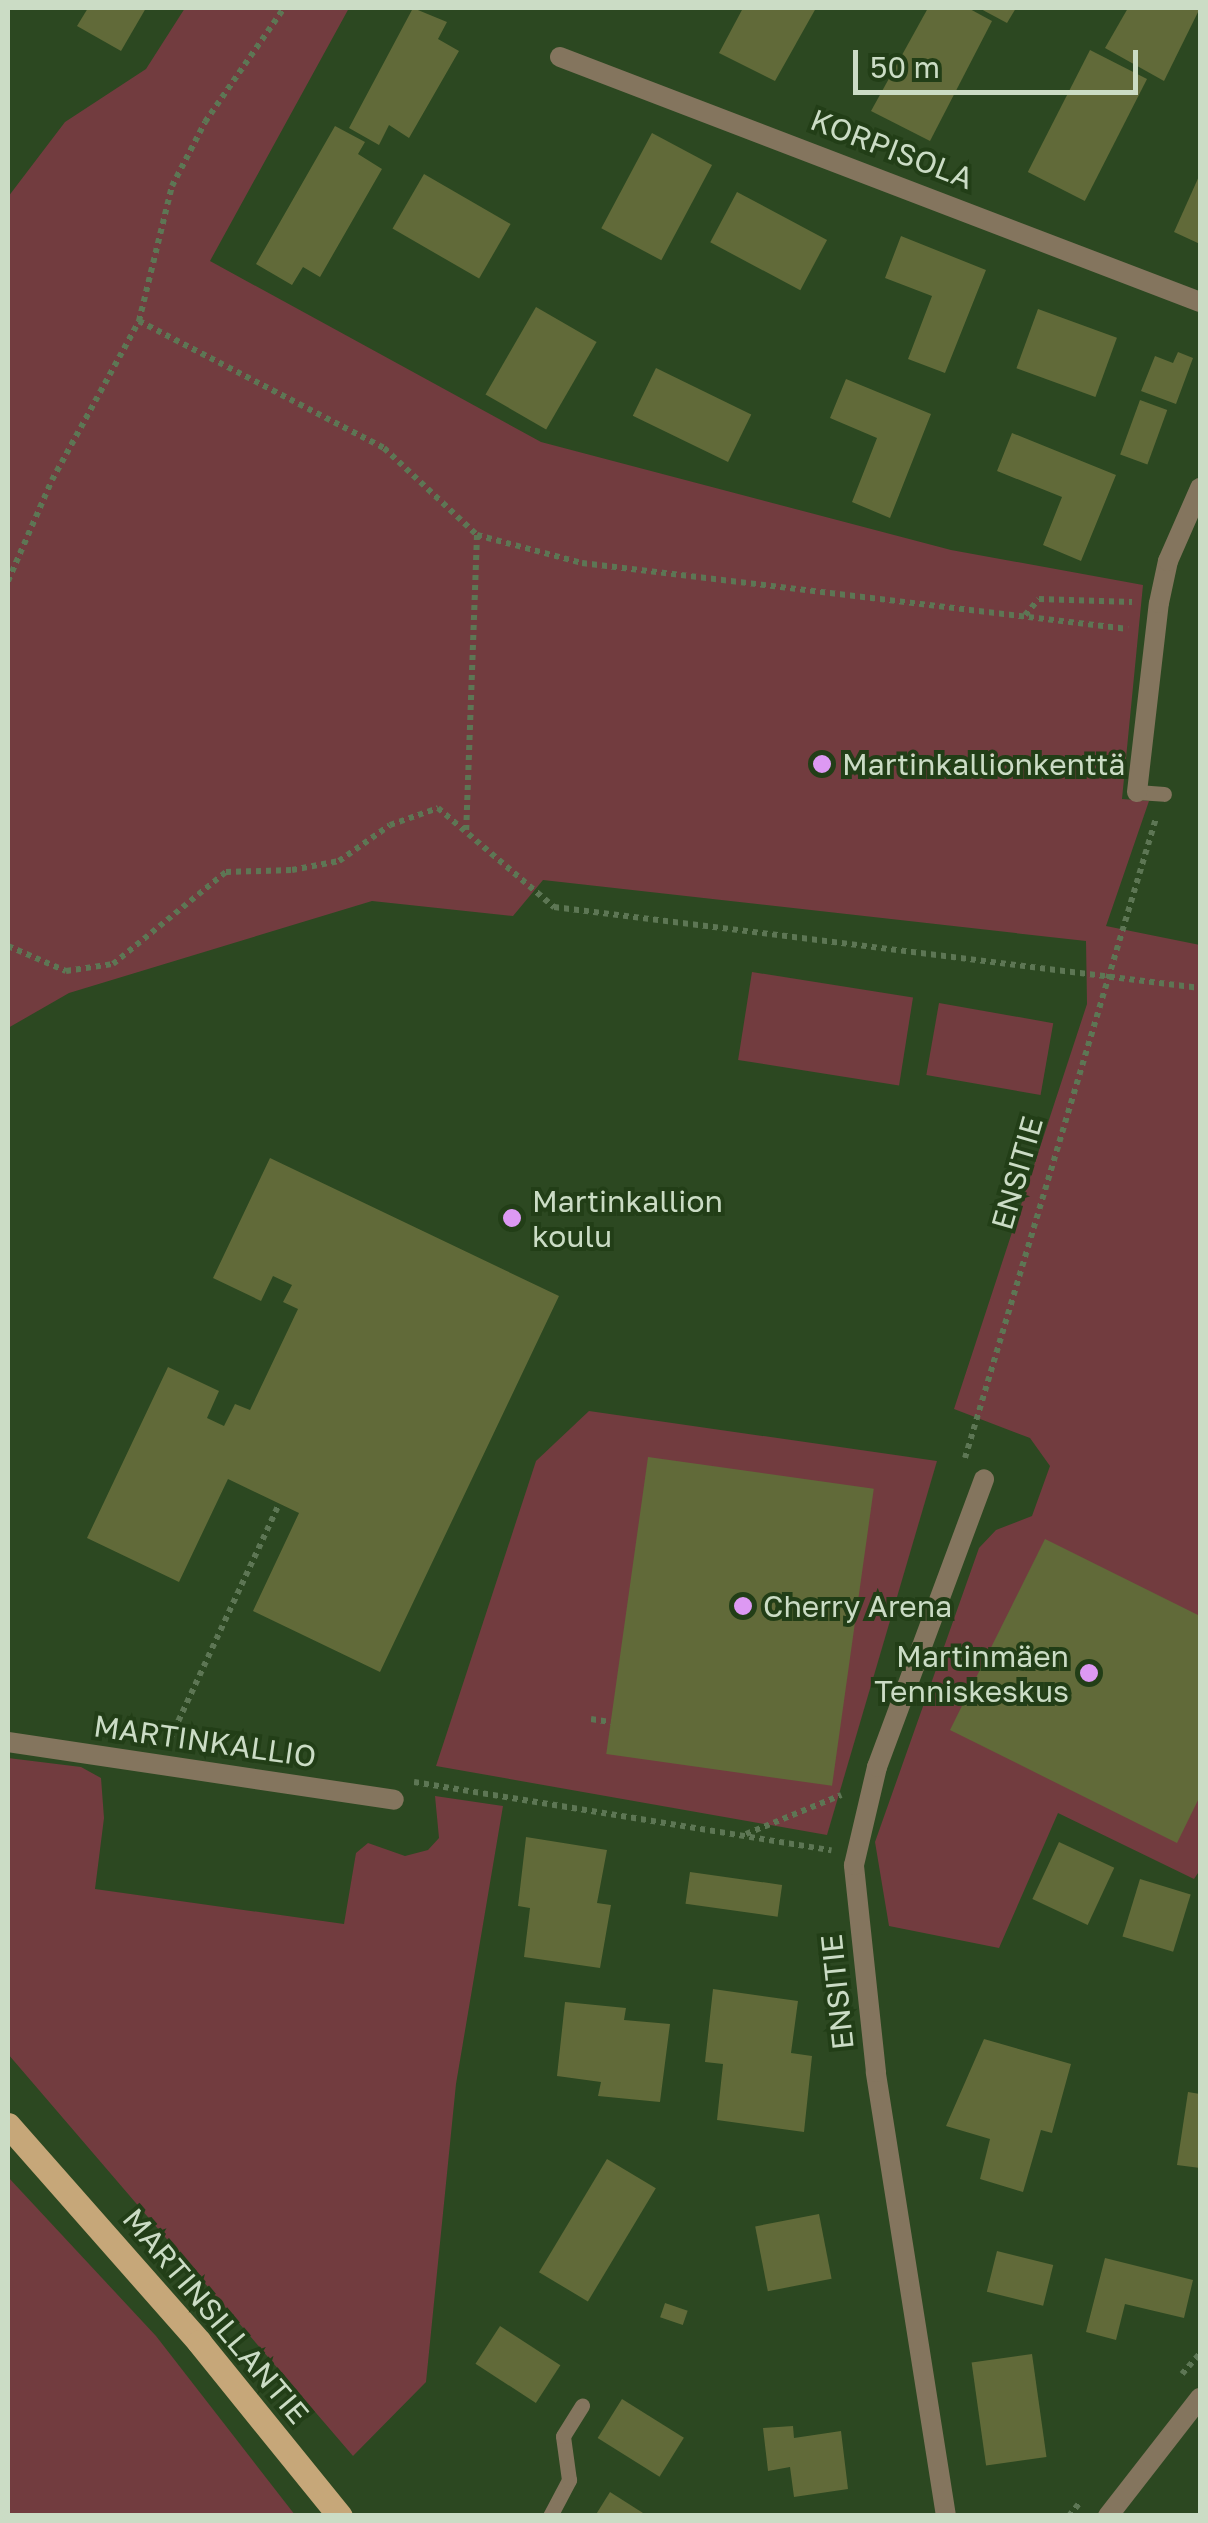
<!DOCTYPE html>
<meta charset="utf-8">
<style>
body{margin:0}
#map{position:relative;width:1208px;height:2523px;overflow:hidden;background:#2c4821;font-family:"Golos Text",sans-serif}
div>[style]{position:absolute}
.green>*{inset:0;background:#723c3f;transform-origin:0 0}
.building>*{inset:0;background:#616a39;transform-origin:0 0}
.path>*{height:6px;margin-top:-3px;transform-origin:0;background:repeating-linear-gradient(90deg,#5d7654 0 5px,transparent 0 10px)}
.service>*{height:15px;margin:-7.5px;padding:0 7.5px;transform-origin:7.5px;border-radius:7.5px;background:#84755e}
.minor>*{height:20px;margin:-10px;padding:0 10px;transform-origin:10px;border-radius:10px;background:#84755e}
.tertiary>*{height:20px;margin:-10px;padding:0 10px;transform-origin:10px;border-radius:10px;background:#84755e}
.primary>*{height:25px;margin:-12.5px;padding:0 12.5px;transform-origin:12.5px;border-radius:12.5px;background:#c6a779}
.dots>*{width:28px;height:28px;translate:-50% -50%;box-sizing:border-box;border:5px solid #223e17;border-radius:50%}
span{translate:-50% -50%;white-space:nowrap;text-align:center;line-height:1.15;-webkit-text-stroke:8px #223e17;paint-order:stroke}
.street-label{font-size:30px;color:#cbdcc5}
.poi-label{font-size:30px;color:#cbdcc5}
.left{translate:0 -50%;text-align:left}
.right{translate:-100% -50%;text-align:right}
.frame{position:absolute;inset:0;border:10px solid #cbdcc5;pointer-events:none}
.scale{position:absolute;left:853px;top:50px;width:285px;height:45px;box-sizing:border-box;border:5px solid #cbdcc5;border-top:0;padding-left:12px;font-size:30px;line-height:35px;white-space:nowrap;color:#cbdcc5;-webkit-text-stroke:8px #223e17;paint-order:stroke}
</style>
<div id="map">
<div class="green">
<div style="clip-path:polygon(185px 8px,349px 8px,210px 261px,541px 442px,951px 550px,1143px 585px,1122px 799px,1149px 801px,1106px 926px,1200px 945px,1200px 1870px,1194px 1879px,1058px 1813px,999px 1948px,889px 1926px,875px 1842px,979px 1548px,996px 1530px,1032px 1516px,1050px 1466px,1030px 1438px,954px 1409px,1087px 1004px,1086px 941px,543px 880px,513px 916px,372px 901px,69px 993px,8px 1028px,8px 197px,65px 122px,146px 69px)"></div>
<div style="left:752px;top:972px;width:163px;height:89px;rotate:9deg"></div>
<div style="left:939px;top:1003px;width:116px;height:73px;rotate:10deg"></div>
<div style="clip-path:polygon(589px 1411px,937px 1461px,827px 1835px,436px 1766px,536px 1461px)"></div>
<div style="clip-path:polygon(8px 1758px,81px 1767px,101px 1778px,104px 1818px,95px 1889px,344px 1924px,356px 1853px,368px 1843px,405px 1856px,428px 1850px,439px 1838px,435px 1796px,503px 1806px,456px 2084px,426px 2382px,353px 2456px,8px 2054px)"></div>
<div style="clip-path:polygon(8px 2177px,156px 2336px,295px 2515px,8px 2515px)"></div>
</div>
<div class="building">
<div style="clip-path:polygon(88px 8px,146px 8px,121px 51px,77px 26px)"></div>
<div style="clip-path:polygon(413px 8px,447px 22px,438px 39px,459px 51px,409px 138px,389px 125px,379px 145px,349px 128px)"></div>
<div style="clip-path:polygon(743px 8px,816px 8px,775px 81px,719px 53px)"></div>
<div style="clip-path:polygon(928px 8px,968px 8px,992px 21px,930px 141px,871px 111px)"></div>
<div style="clip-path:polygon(979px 8px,1016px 8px,1007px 23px)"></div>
<div style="clip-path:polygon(1128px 8px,1200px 8px,1164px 81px,1105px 48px)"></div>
<div style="left:1090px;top:50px;width:64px;height:137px;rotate:27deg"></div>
<div style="clip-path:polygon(335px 126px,365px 142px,358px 154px,382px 169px,320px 277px,303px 267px,292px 285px,256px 264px)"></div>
<div style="left:652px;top:133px;width:68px;height:108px;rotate:28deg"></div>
<div style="left:424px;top:174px;width:100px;height:63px;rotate:30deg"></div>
<div style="clip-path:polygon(1200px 174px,1200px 244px,1174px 232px)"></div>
<div style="left:737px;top:192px;width:102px;height:57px;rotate:28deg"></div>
<div style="clip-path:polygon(901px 236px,986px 270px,945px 373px,908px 359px,932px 296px,885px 278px)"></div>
<div style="left:536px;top:307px;width:70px;height:101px;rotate:30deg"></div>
<div style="left:1038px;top:309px;width:84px;height:63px;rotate:20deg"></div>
<div style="clip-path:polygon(1178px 352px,1193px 358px,1176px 404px,1141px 391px,1155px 356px,1173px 363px)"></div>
<div style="left:656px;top:368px;width:106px;height:53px;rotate:26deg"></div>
<div style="clip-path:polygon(846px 379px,931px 414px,890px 518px,852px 502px,877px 438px,830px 418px)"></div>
<div style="left:1140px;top:400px;width:29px;height:58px;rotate:20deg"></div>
<div style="clip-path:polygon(1012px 433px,1116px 475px,1081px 561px,1043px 545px,1062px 497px,997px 471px)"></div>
<div style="clip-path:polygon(270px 1158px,559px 1296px,380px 1672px,253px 1611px,299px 1513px,228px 1479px,179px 1582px,87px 1538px,168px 1367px,219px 1391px,207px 1418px,224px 1426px,235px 1404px,250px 1410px,298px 1309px,283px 1302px,292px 1285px,273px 1276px,261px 1301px,213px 1278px)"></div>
<div style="left:648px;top:1457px;width:228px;height:300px;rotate:8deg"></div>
<div style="clip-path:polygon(1045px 1539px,1200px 1616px,1200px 1796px,1177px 1843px,950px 1730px)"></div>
<div style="clip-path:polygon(526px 1837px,607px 1850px,597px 1903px,611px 1905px,600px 1968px,524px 1957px,530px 1908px,518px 1906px)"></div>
<div style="left:1059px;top:1842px;width:61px;height:63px;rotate:25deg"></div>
<div style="left:690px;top:1872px;width:93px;height:32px;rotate:8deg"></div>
<div style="left:1140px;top:1879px;width:53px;height:60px;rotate:17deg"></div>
<div style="clip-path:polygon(713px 1989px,798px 2001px,791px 2053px,812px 2056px,804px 2132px,717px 2120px,723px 2064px,705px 2062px)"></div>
<div style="clip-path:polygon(565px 2002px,626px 2008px,624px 2020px,670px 2024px,660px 2102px,598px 2096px,601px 2082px,557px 2076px)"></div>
<div style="clip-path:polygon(984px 2039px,1071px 2064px,1052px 2133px,1041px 2130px,1023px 2192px,980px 2179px,990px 2139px,946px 2126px)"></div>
<div style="clip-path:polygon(1188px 2092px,1200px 2094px,1200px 2168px,1177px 2165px)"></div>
<div style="left:607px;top:2159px;width:57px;height:132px;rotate:31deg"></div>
<div style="left:819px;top:2214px;width:66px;height:65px;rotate:79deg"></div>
<div style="left:997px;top:2251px;width:58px;height:42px;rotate:14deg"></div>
<div style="clip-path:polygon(1105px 2258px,1193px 2280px,1184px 2318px,1125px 2304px,1116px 2340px,1086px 2332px)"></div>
<div style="left:665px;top:2303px;width:24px;height:15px;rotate:19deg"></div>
<div style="left:500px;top:2326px;width:72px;height:45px;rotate:33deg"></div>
<div style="left:1032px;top:2354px;width:104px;height:61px;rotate:82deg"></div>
<div style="left:622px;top:2399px;width:73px;height:46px;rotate:32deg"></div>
<div style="clip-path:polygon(793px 2426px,794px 2438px,841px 2431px,848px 2489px,794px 2497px,790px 2467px,768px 2471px,763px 2428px)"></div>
<div style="clip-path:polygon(610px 2492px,643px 2513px,641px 2516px,595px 2516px)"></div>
</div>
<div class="path">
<div style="left:139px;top:321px;width:276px;rotate:27.4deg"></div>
<div style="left:384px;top:448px;width:127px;rotate:43.1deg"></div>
<div style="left:477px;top:535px;width:295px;rotate:92.1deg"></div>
<div style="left:477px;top:535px;width:109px;rotate:14.9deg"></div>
<div style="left:582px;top:563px;width:550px;rotate:6.89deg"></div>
<div style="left:8px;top:581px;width:110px;rotate:-66.5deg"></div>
<div style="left:52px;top:480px;width:181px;rotate:-61.3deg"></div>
<div style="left:139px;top:321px;width:139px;rotate:-76.3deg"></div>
<div style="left:172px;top:186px;width:72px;rotate:-62.7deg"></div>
<div style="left:205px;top:122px;width:139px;rotate:-55.3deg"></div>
<div style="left:1025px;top:615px;width:21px;rotate:-49deg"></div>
<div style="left:1039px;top:599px;width:93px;rotate:1.8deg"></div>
<div style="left:8px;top:946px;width:63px;rotate:23.3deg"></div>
<div style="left:66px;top:971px;width:48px;rotate:-8.5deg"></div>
<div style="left:113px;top:964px;width:146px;rotate:-39.2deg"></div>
<div style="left:226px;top:872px;width:66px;rotate:-1.7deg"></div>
<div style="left:292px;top:870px;width:48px;rotate:-10.8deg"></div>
<div style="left:339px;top:861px;width:62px;rotate:-35.2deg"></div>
<div style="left:390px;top:825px;width:51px;rotate:-19.5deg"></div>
<div style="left:438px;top:808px;width:153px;rotate:40.5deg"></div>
<div style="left:554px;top:907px;width:651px;rotate:7.15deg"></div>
<div style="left:965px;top:1458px;width:668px;rotate:-73.38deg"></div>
<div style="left:591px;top:1719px;width:20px;rotate:9deg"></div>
<div style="left:170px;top:1739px;width:259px;rotate:-65.1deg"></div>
<div style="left:414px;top:1782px;width:423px;rotate:9.3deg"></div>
<div style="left:746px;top:1834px;width:103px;rotate:-22.3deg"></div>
<div style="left:1182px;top:2374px;width:28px;rotate:-49deg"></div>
<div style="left:1069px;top:2516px;width:19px;rotate:-51deg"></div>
</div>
<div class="service">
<div style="left:1137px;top:792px;width:27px;rotate:4deg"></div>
<div style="left:550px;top:2516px;width:41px;rotate:-62.2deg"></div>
<div style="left:569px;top:2480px;width:44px;rotate:-97.8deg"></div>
<div style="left:563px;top:2436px;width:36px;rotate:-58deg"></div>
</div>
<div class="minor">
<div style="left:560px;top:57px;width:685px;rotate:20.95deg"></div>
<div style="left:1137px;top:792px;width:190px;rotate:-83.4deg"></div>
<div style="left:1159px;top:603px;width:43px;rotate:-77.9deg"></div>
<div style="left:1168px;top:561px;width:80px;rotate:-66.3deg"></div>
<div style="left:8px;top:1742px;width:390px;rotate:8.5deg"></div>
<div style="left:946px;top:2516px;width:449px;rotate:-99deg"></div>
<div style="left:876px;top:2072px;width:208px;rotate:-96.1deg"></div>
<div style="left:854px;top:1865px;width:101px;rotate:-76.8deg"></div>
<div style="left:877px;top:1767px;width:307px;rotate:-69.6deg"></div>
</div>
<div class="tertiary">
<div style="left:1108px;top:2516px;width:150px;rotate:-52.1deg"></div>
</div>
<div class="primary">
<div style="left:8px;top:2125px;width:289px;rotate:48.6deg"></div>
<div style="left:199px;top:2342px;width:224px;rotate:51deg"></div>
</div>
<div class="dots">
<div style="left:822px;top:764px;background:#dd99f3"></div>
<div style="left:512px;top:1218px;background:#dd99f3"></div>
<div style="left:743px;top:1606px;background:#dd99f3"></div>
<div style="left:1089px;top:1673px;background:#dd99f3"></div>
</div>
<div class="street-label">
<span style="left:892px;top:149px;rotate:21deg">KORPISOLA</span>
<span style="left:1017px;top:1173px;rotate:-74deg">ENSITIE</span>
<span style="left:205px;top:1741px;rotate:8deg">MARTINKALLIO</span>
<span style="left:837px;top:1992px;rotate:-96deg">ENSITIE</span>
<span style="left:216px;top:2316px;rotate:50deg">MARTINSILLANTIE</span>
</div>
<div class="poi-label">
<span class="left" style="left:842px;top:764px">Martinkallionkenttä</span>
<span class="left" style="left:532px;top:1218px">Martinkallion<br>koulu</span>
<span class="left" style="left:763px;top:1606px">Cherry Arena</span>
<span class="right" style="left:1069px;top:1673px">Martinmäen<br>Tenniskeskus</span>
</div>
<div class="frame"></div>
<div class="scale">50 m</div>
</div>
